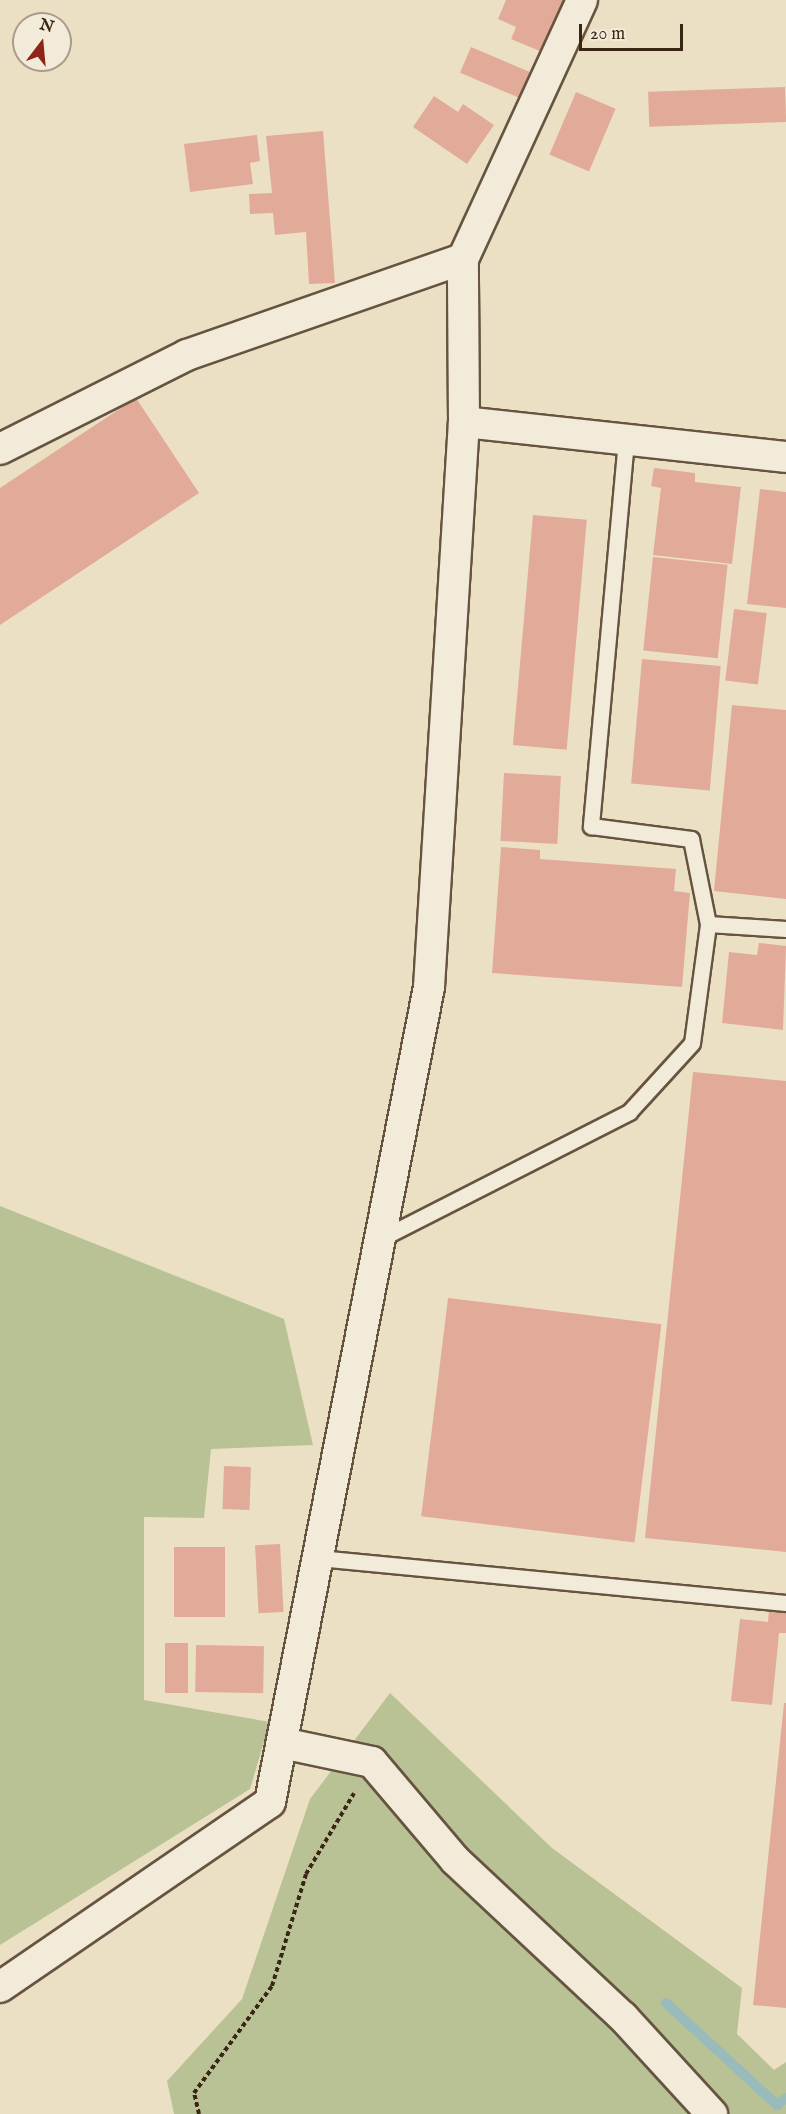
<!DOCTYPE html>
<style>
body{margin:0}
#map{position:relative;width:786px;height:2114px;overflow:hidden;background:#ece0c4;font-family:"IM FELL English",serif}
div>[style]{position:absolute}
.green>*{inset:0;background:#b9c294}
.stream>*{height:10px;margin:-5px;padding:0 5px;transform-origin:5px;border-radius:5px;background:#9abbbc}
.building>*{inset:0;background:#e2ab99;transform-origin:0 0}
.path>*{height:4px;margin-top:-2px;transform-origin:0;background:repeating-linear-gradient(90deg,#3a2614 0 4.5px,transparent 0 7.5px)}
.roads{filter:drop-shadow(2px 0 #665440) drop-shadow(-2px 0 #665440) drop-shadow(0 2px #665440) drop-shadow(0 -2px #665440)}
.lane>*{height:15px;margin:-7.5px;padding:0 7.5px;transform-origin:7.5px;border-radius:7.5px;background:#f3ebd9}
.street>*{height:30px;margin:-15px;padding:0 15px;transform-origin:15px;border-radius:15px;background:#f3ebd9}
span{translate:-50% -50%;white-space:nowrap;text-align:center;line-height:1.15;-webkit-text-stroke:4.5px #f3ebd9;paint-order:stroke}
.north{position:absolute;left:12px;top:12px;width:60px;height:60px;box-sizing:border-box;background:#f3ebd9;border:2px solid #a99c8a;border-radius:50%;rotate:16deg;font-size:16px;font-weight:700;line-height:24px;text-align:center;color:#3a2614}
.north::after{content:'';display:block;margin:auto;width:21px;height:27px;background:#8f2418;clip-path:polygon(50% 0,100% 100%,50% 72%,0 100%)}
.scale{position:absolute;left:579px;top:24px;width:104px;height:27px;box-sizing:border-box;border:3px solid #3a2614;border-top:0;padding-left:8px;font-size:18px;line-height:21px;white-space:nowrap;color:#3a2614;-webkit-text-stroke:4px #f3ebd9;paint-order:stroke}
</style>
<div id="map">
<div class="green">
<div style="clip-path:polygon(0 1206px,284px 1319px,313px 1445px,211px 1449px,204px 1518px,144px 1517px,144px 1700px,270px 1722px,250px 1789px,0 1945px)"></div>
<div style="clip-path:polygon(390px 1693px,552px 1848px,742px 1988px,737px 2034px,774px 2070px,786px 2062px,786px 2114px,174px 2114px,167px 2081px,242px 1999px,310px 1799px)"></div>
</div>
<div class="stream">
<div style="left:666px;top:2003px;width:151px;rotate:42.6deg"></div>
<div style="left:777px;top:2105px;width:11px;rotate:-38deg"></div>
</div>
<div class="building">
<div style="clip-path:polygon(506px 0,564px 0,542px 52px,511px 39px,516px 27px,498px 19px)"></div>
<div style="left:471px;top:47px;width:65px;height:28px;rotate:23deg"></div>
<div style="left:785px;top:87px;width:35px;height:137px;rotate:88deg"></div>
<div style="left:576px;top:92px;width:43px;height:68px;rotate:23deg"></div>
<div style="clip-path:polygon(434px 96px,458px 112px,463px 104px,494px 125px,467px 164px,413px 127px)"></div>
<div style="clip-path:polygon(323px 131px,335px 283px,309px 284px,306px 232px,275px 235px,273px 213px,250px 214px,249px 194px,272px 193px,266px 136px)"></div>
<div style="clip-path:polygon(257px 135px,260px 161px,250px 163px,253px 184px,190px 192px,184px 144px)"></div>
<div style="clip-path:polygon(136px 398px,199px 493px,0 625px,0 488px)"></div>
<div style="clip-path:polygon(654px 468px,695px 473px,695px 482px,741px 487px,732px 564px,653px 555px,661px 488px,651px 486px)"></div>
<div style="clip-path:polygon(760px 489px,786px 492px,786px 608px,747px 604px)"></div>
<div style="left:533px;top:515px;width:54px;height:231px;rotate:5deg"></div>
<div style="left:653px;top:557px;width:75px;height:94px;rotate:6deg"></div>
<div style="left:734px;top:609px;width:33px;height:72px;rotate:7deg"></div>
<div style="left:642px;top:659px;width:79px;height:125px;rotate:5deg"></div>
<div style="clip-path:polygon(732px 705px,786px 710px,786px 899px,714px 891px)"></div>
<div style="left:504px;top:773px;width:57px;height:68px;rotate:3deg"></div>
<div style="clip-path:polygon(501px 847px,540px 850px,540px 859px,676px 869px,674px 891px,690px 893px,682px 987px,492px 973px)"></div>
<div style="clip-path:polygon(759px 943px,786px 946px,783px 1030px,722px 1023px,729px 952px,757px 955px)"></div>
<div style="clip-path:polygon(693px 1072px,786px 1081px,786px 1552px,645px 1538px)"></div>
<div style="left:448px;top:1298px;width:215px;height:220px;rotate:7deg"></div>
<div style="left:224px;top:1466px;width:27px;height:43px;rotate:2deg"></div>
<div style="left:280px;top:1544px;width:68px;height:25px;rotate:87deg"></div>
<div style="left:174px;top:1547px;width:51px;height:70px"></div>
<div style="clip-path:polygon(769px 1609px,786px 1611px,786px 1633px,779px 1633px,772px 1705px,731px 1701px,740px 1619px,768px 1622px)"></div>
<div style="left:165px;top:1643px;width:23px;height:50px"></div>
<div style="left:196px;top:1645px;width:68px;height:47px;rotate:1deg"></div>
<div style="clip-path:polygon(784px 1703px,786px 1703px,786px 2008px,753px 2005px)"></div>
</div>
<div class="path">
<div style="left:199px;top:2114px;width:22px;rotate:-103deg"></div>
<div style="left:194px;top:2093px;width:132px;rotate:-53.9deg"></div>
<div style="left:272px;top:1986px;width:117px;rotate:-73.1deg"></div>
<div style="left:306px;top:1874px;width:94px;rotate:-59.3deg"></div>
</div>
<div class="roads">
<div class="lane">
<div style="left:626px;top:440px;width:388px;rotate:95.2deg"></div>
<div style="left:591px;top:826px;width:101px;rotate:7.4deg"></div>
<div style="left:691px;top:839px;width:87px;rotate:78.7deg"></div>
<div style="left:708px;top:924px;width:78px;rotate:3.7deg"></div>
<div style="left:380px;top:1239px;width:280px;rotate:-27deg"></div>
<div style="left:629px;top:1112px;width:93px;rotate:-47.6deg"></div>
<div style="left:692px;top:1043px;width:120px;rotate:-82.3deg"></div>
<div style="left:318px;top:1558px;width:470px;rotate:5.5deg"></div>
</div>
<div class="street">
<div style="left:464px;top:422px;width:324px;rotate:6.2deg"></div>
<div style="left:0;top:449px;width:209px;rotate:-26.7deg"></div>
<div style="left:187px;top:355px;width:292px;rotate:-19.2deg"></div>
<div style="left:463px;top:259px;width:285px;rotate:-65.3deg"></div>
<div style="left:282px;top:1743px;width:92px;rotate:11.9deg"></div>
<div style="left:372px;top:1762px;width:128px;rotate:49.7deg"></div>
<div style="left:455px;top:1860px;width:230px;rotate:43.1deg"></div>
<div style="left:623px;top:2017px;width:132px;rotate:47.5deg"></div>
<div style="left:0;top:1987px;width:327px;rotate:-34.4deg"></div>
<div style="left:270px;top:1802px;width:830px;rotate:-78.96deg"></div>
<div style="left:429px;top:987px;width:566px;rotate:-86.46deg"></div>
<div style="left:464px;top:422px;width:163px;rotate:-90.4deg"></div>
</div>
</div>
<div class="north">N</div>
<div class="scale">20 m</div>
</div>
